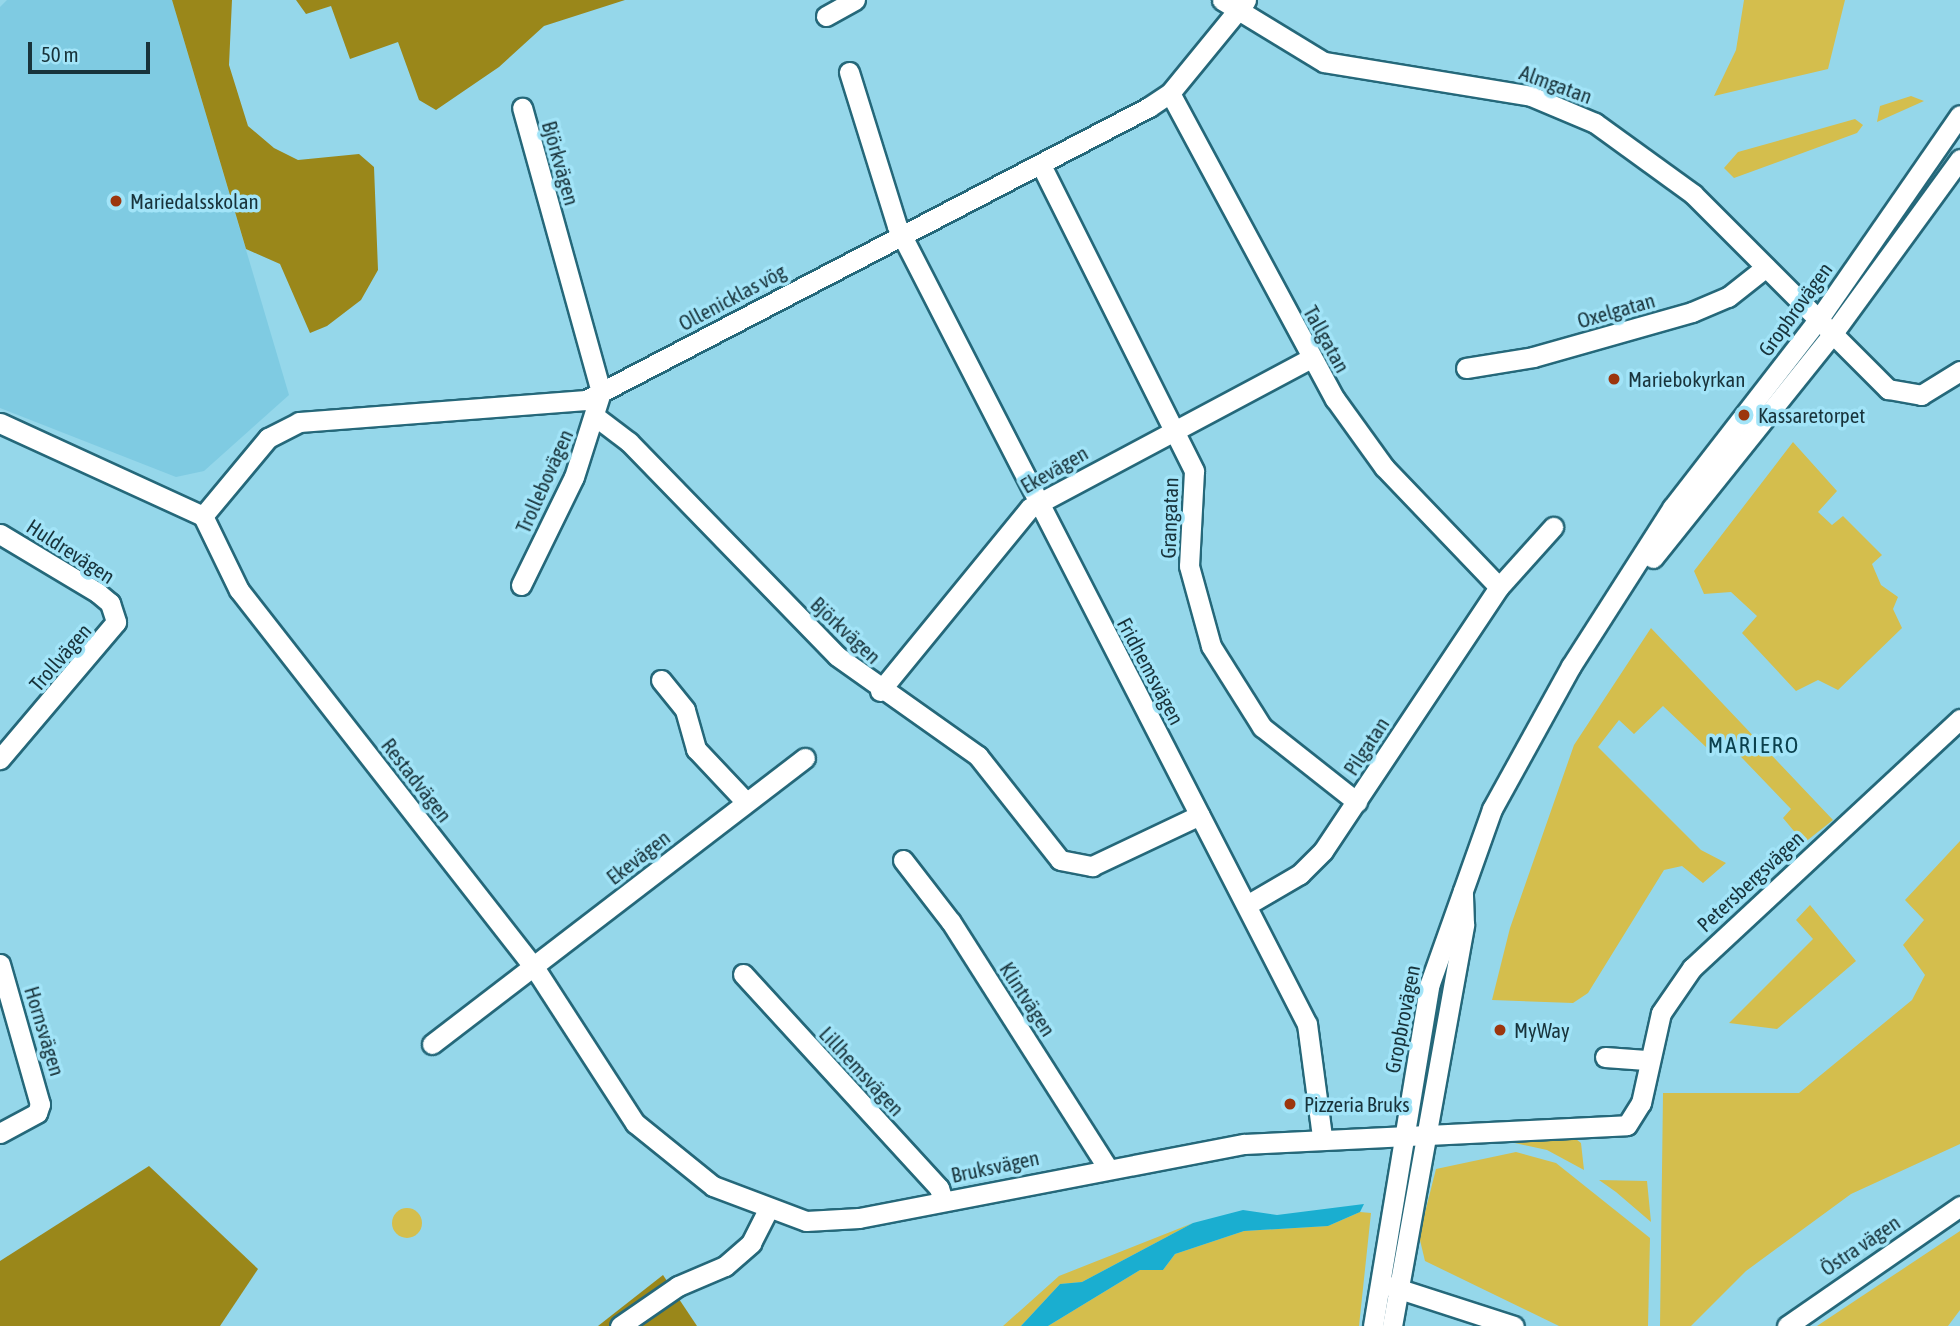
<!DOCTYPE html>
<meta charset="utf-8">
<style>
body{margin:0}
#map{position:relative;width:1960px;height:1326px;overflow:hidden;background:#95d7ea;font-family:"Asap Condensed",sans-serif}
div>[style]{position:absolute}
.built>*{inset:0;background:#7fcbe2}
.green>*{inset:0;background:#d4be4d}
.round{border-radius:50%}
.forest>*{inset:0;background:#9a871a}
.water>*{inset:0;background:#1aaed0}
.roads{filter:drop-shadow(2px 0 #25687a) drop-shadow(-2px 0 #25687a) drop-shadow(0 2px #25687a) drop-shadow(0 -2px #25687a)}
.minor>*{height:19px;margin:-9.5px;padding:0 9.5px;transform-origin:9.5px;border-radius:9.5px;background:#fff}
.dots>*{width:19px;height:19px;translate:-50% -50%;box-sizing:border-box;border:4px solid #a2e4f8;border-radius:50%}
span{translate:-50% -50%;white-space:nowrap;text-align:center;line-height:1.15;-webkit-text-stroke:7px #a2e4f8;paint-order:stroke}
.street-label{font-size:21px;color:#18333b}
.poi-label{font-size:21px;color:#18333b}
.left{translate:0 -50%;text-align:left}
.neighbourhood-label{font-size:23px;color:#0a404d;letter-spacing:2px}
.scale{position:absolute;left:28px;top:42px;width:122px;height:32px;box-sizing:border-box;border:4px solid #18333b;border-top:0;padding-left:9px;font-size:21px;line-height:24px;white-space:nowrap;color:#18333b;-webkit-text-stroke:5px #a2e4f8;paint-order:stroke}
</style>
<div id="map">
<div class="built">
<div style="clip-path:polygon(7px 0,172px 0,289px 395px,204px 471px,176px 477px,0 408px,0 7px)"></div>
</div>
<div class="green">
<div style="clip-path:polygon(1744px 0,1845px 0,1828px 69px,1714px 96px,1736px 50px)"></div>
<div style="clip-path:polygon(1911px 96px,1924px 101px,1877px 122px,1880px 106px)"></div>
<div style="clip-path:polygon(1855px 119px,1863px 125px,1857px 133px,1734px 178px,1724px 168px,1738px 152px)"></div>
<div style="clip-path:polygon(1793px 442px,1837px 491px,1818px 512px,1832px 525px,1843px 516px,1882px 555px,1872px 564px,1881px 585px,1898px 597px,1893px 609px,1902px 628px,1838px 690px,1818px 680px,1796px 691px,1742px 633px,1757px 616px,1731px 592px,1704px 594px,1694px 571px)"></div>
<div style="clip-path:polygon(1651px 628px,1833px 820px,1804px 843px,1783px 818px,1791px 809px,1721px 736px,1707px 748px,1663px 706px,1634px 734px,1619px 720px,1598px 747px,1701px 850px,1726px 863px,1703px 883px,1682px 866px,1664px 870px,1588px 993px,1573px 1003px,1492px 1000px,1510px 928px,1574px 745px)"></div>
<div style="clip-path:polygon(1960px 841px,1960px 1144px,1851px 1194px,1746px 1271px,1691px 1326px,1660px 1326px,1663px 1093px,1799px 1093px,1912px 1000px,1925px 975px,1903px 945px,1924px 920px,1905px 900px)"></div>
<div style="clip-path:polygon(1810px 905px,1856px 961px,1777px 1029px,1729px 1023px,1813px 939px,1796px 920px)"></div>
<div style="clip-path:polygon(1572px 1136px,1581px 1143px,1584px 1170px,1547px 1150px,1501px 1140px)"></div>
<div style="clip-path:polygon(1516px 1152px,1556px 1163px,1650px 1238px,1648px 1326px,1559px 1326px,1425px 1261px,1419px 1236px,1436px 1169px)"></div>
<div style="clip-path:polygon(1599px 1180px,1647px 1181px,1651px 1222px,1616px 1192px)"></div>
<div class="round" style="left:392px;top:1208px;width:30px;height:30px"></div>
<div style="clip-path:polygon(1360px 1212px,1371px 1213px,1359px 1326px,1048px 1326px,1140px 1270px,1163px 1270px,1175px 1254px,1244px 1231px,1328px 1226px)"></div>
<div style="clip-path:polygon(1193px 1223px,1082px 1282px,1060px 1284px,1021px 1326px,1003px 1326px,1059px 1276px)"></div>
<div style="clip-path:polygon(1960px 1231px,1960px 1310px,1948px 1326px,1817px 1326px)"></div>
</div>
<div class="forest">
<div style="clip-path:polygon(172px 0,232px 0,229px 65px,248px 126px,274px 148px,298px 160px,359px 154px,374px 167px,378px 270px,361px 300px,327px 326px,310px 333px,280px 264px,246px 249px)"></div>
<div style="clip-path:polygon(296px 0,625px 0,544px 26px,499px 67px,436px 110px,419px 100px,398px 42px,350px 59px,331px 6px,306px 14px)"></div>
<div style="clip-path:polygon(149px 1166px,258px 1269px,220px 1326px,0 1326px,0 1261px)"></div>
<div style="clip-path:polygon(663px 1275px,697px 1326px,598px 1326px)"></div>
</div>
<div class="water">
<div style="clip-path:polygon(1364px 1204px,1360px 1212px,1328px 1226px,1244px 1231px,1175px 1254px,1163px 1270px,1140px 1270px,1048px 1326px,1021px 1326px,1060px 1284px,1082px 1282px,1193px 1223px,1243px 1210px,1277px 1215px)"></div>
</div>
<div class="roads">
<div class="minor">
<div style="left:1222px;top:0;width:119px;rotate:31.3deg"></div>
<div style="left:1324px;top:62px;width:210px;rotate:9.3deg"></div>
<div style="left:1531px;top:96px;width:69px;rotate:22.9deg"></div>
<div style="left:1595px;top:123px;width:121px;rotate:35.9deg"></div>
<div style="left:1693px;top:194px;width:276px;rotate:45deg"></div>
<div style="left:1888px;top:389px;width:34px;rotate:10deg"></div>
<div style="left:1921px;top:395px;width:46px;rotate:-31.6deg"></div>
<div style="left:826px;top:16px;width:33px;rotate:-29deg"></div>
<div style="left:849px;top:72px;width:161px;rotate:72.7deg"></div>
<div style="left:897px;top:226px;width:897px;rotate:62.81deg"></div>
<div style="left:1307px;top:1024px;width:114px;rotate:82.4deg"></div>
<div style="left:1170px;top:93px;width:348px;rotate:61.7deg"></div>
<div style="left:1335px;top:399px;width:84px;rotate:54.2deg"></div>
<div style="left:1384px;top:467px;width:166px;rotate:46.2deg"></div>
<div style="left:1499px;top:587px;width:317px;rotate:123.7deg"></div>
<div style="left:1323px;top:851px;width:33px;rotate:135deg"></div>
<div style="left:1300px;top:874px;width:61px;rotate:149.7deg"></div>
<div style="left:1041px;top:165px;width:342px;rotate:63.4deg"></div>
<div style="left:1194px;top:471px;width:95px;rotate:93deg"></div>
<div style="left:1189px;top:566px;width:83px;rotate:74.6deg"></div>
<div style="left:1211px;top:646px;width:96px;rotate:57.8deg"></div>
<div style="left:1262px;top:727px;width:121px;rotate:38.3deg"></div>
<div style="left:1466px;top:368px;width:68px;rotate:-9.3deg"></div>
<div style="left:1533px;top:357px;width:165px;rotate:-15.8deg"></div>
<div style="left:1692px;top:312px;width:39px;rotate:-23deg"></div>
<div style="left:1728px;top:297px;width:48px;rotate:-38.3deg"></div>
<div style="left:596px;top:417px;width:41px;rotate:37.1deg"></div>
<div style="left:629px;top:442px;width:298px;rotate:45.8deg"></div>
<div style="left:837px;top:656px;width:173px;rotate:35.3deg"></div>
<div style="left:978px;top:756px;width:132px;rotate:51.7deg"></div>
<div style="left:1060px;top:860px;width:33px;rotate:11deg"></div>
<div style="left:1092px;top:866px;width:119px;rotate:-25.3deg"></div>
<div style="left:0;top:423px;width:223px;rotate:24.6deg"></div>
<div style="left:203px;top:516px;width:82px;rotate:64.1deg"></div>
<div style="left:239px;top:590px;width:479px;rotate:52deg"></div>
<div style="left:534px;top:967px;width:186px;rotate:57.1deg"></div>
<div style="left:635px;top:1123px;width:100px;rotate:38.9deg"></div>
<div style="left:713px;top:1186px;width:99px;rotate:20.6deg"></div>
<div style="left:806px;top:1221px;width:53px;rotate:-3.2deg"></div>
<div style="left:859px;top:1218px;width:392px;rotate:-10.9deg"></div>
<div style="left:1244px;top:1144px;width:383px;rotate:-2.8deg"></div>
<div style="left:1627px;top:1125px;width:26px;rotate:-58deg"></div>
<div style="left:1641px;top:1103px;width:92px;rotate:-77.5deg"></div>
<div style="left:1661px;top:1013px;width:55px;rotate:-55.4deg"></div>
<div style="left:1692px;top:968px;width:366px;rotate:-42.9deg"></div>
<div style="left:203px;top:516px;width:102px;rotate:-50.2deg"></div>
<div style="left:268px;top:438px;width:35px;rotate:-27deg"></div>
<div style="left:299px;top:422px;width:288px;rotate:-4.4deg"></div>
<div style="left:586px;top:400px;width:635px;rotate:-27.49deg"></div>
<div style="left:1149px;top:107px;width:25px;rotate:-34deg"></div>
<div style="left:1170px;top:93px;width:120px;rotate:-50.7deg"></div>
<div style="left:0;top:534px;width:114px;rotate:31deg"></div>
<div style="left:98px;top:593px;width:16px;rotate:40deg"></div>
<div style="left:110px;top:603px;width:20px;rotate:72deg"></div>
<div style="left:116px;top:622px;width:180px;rotate:130.3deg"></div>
<div style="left:1653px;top:558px;width:285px;rotate:-51.3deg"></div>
<div style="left:1831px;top:336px;width:219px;rotate:-53.9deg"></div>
<div style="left:521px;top:585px;width:120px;rotate:-63.9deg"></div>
<div style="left:574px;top:477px;width:89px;rotate:-72.4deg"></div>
<div style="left:601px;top:392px;width:295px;rotate:-105.5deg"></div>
<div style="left:1499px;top:587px;width:81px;rotate:-48deg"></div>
<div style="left:661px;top:680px;width:38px;rotate:51deg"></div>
<div style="left:685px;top:710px;width:41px;rotate:74.2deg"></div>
<div style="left:696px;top:749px;width:73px;rotate:46.7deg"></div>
<div style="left:880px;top:691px;width:237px;rotate:-50.7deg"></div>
<div style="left:1030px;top:508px;width:319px;rotate:-28.1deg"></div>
<div style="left:903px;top:860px;width:78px;rotate:52.3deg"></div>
<div style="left:951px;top:922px;width:292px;rotate:57.5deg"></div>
<div style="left:0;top:964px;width:146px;rotate:74.1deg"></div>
<div style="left:40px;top:1104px;width:9px;rotate:108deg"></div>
<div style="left:37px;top:1113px;width:42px;rotate:151.6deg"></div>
<div style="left:743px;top:974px;width:290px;rotate:47.5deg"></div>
<div style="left:939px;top:1188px;width:13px;rotate:72deg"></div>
<div style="left:432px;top:1044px;width:470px;rotate:-37.5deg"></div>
<div style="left:1605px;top:1057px;width:41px;rotate:4.2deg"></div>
<div style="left:1390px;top:1286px;width:130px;rotate:17.9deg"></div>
<div style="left:620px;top:1326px;width:70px;rotate:-34.6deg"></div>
<div style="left:678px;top:1286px;width:51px;rotate:-23.1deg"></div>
<div style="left:725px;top:1266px;width:35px;rotate:-41deg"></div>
<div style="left:751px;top:1243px;width:36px;rotate:-63deg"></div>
<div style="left:1373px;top:1326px;width:345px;rotate:-80.6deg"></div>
<div style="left:1429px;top:986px;width:188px;rotate:-70.4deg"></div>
<div style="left:1492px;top:809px;width:163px;rotate:-61.1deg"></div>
<div style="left:1571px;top:666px;width:188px;rotate:-57.4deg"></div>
<div style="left:1672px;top:508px;width:238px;rotate:-52.2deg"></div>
<div style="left:1818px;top:320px;width:249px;rotate:-55.3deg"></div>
<div style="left:1392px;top:1326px;width:408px;rotate:-79.8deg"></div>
<div style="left:1464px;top:924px;width:33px;rotate:-92deg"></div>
<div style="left:1787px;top:1326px;width:211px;rotate:-34.7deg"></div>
</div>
</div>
<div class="dots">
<div style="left:116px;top:201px;background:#9c360e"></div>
<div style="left:1614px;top:379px;background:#9c360e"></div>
<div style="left:1744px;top:415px;background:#9c360e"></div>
<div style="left:1500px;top:1030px;background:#9c360e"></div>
<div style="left:1290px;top:1104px;background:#9c360e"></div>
</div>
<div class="street-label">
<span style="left:1556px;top:84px;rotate:20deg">Almgatan</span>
<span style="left:561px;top:163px;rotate:74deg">Björkvägen</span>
<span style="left:732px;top:297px;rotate:-28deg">Ollenicklas vög</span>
<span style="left:1795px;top:309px;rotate:-54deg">Gropbrovägen</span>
<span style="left:1616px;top:310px;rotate:-16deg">Oxelgatan</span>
<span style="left:1327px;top:339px;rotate:61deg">Tallgatan</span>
<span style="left:1054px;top:469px;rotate:-30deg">Ekevägen</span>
<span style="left:544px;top:481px;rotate:-66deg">Trollebovägen</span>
<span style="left:1169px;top:518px;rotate:-88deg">Grangatan</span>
<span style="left:71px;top:551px;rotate:33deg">Huldrevägen</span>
<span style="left:846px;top:630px;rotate:43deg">Björkvägen</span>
<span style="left:60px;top:657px;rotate:-49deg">Trollvägen</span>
<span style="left:1151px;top:671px;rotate:62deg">Fridhemsvägen</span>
<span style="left:1366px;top:746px;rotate:-57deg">Pilgatan</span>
<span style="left:417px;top:780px;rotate:52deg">Restadvägen</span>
<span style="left:638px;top:857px;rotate:-38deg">Ekevägen</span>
<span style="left:1750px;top:881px;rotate:-43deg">Petersbergsvägen</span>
<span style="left:1028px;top:999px;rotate:57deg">Klintvägen</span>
<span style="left:1402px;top:1019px;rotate:-79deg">Gropbrovägen</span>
<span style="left:45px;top:1031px;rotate:73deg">Hornsvägen</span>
<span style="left:862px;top:1071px;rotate:47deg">Lillhemsvägen</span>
<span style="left:995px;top:1166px;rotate:-12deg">Bruksvägen</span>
<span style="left:1860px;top:1245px;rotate:-34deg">Östra vägen</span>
</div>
<div class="poi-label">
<span class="left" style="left:130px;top:201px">Mariedalsskolan</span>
<span class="left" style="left:1628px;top:379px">Mariebokyrkan</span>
<span class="left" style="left:1758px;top:415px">Kassaretorpet</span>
<span class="left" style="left:1514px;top:1030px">MyWay</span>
<span class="left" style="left:1304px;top:1104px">Pizzeria Bruks</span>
</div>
<div class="neighbourhood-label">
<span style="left:1754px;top:745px">MARIERO</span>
</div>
<div class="scale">50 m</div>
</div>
